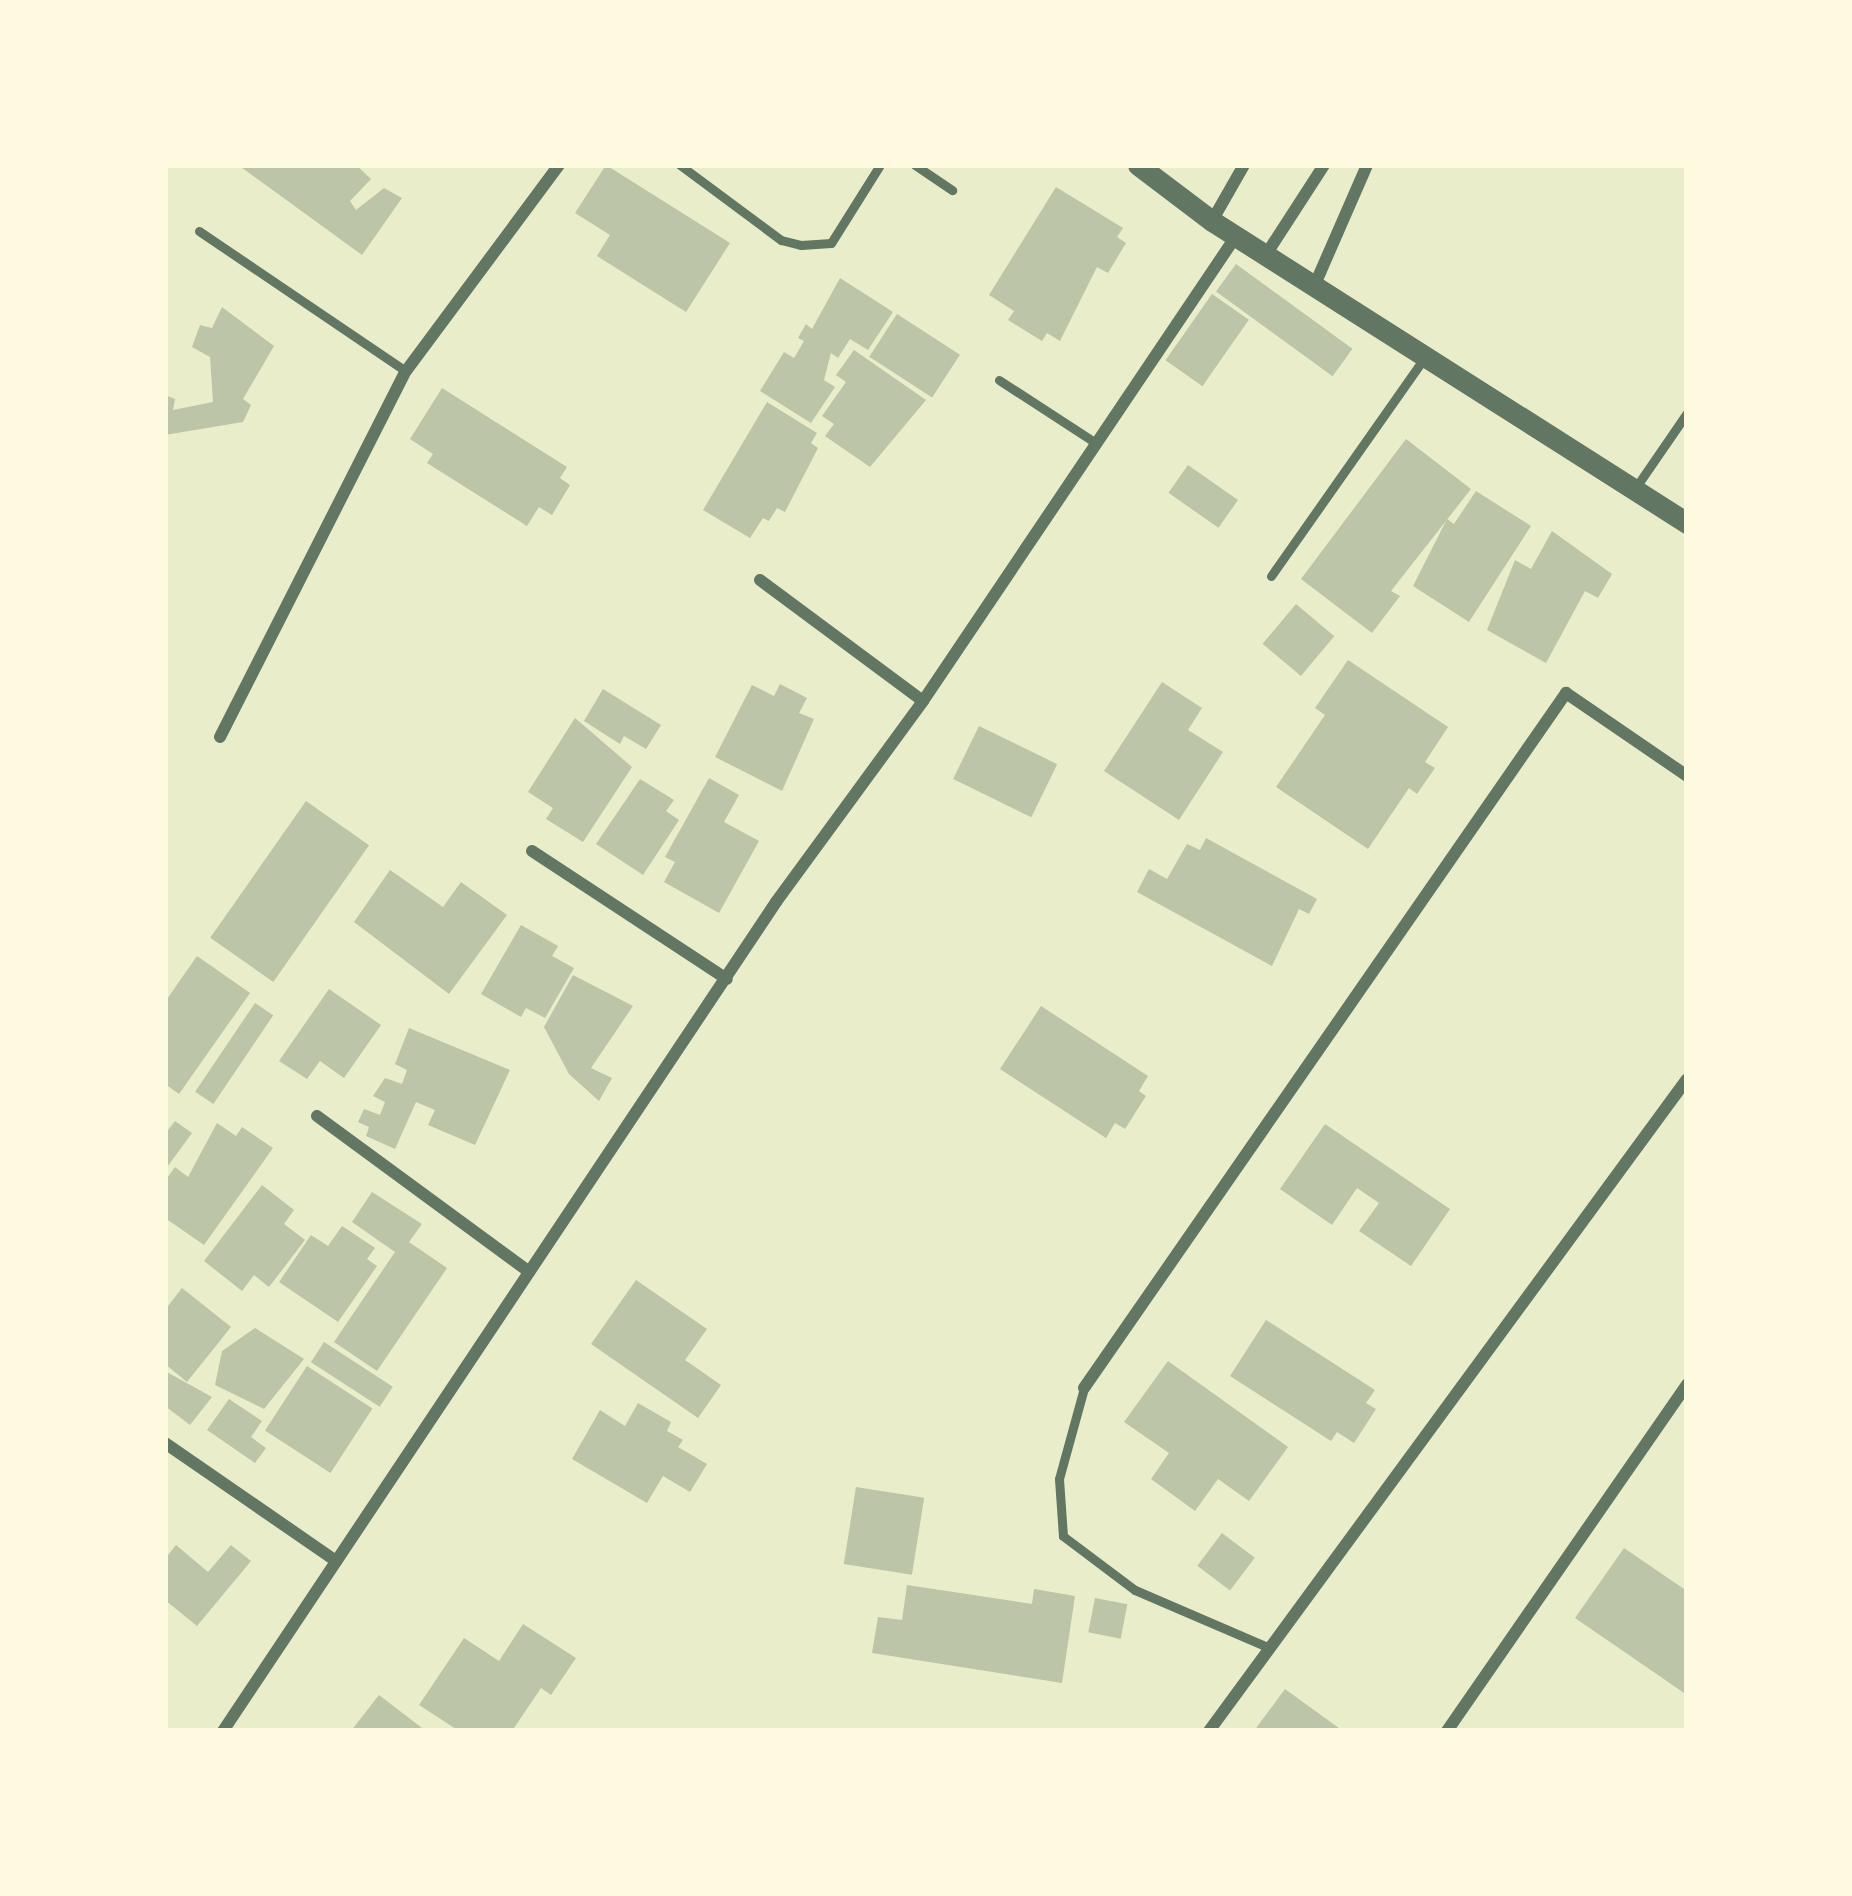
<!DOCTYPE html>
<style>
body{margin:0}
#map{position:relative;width:1852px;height:1896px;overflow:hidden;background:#e9edc9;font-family:Lato,sans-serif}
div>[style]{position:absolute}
.building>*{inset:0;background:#bcc5a7;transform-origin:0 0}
.service>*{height:9px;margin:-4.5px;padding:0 4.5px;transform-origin:4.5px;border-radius:4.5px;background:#617663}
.minor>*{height:12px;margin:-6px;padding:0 6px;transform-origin:6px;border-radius:6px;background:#617663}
.tertiary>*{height:21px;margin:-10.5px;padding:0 10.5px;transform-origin:10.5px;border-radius:10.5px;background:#617663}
span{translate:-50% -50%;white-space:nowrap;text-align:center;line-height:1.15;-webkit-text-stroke:12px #fefae0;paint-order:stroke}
.frame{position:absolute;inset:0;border:168px solid #fefae0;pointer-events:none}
</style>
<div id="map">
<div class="building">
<div style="clip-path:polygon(238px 165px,356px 165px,371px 179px,350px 201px,356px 210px,384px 188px,402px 198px,362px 255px)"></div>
<div style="clip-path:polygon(606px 165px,730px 243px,686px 312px,597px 256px,610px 235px,575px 213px)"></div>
<div style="clip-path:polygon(1056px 187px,1123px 228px,1117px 237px,1126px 243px,1108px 273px,1097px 267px,1060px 341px,1047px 333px,1042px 341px,1008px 320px,1014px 311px,989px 295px)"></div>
<div style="left:1236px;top:264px;width:144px;height:34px;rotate:36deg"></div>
<div style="clip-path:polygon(840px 278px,893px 312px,868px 350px,850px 339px,838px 358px,831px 353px,824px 380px,835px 387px,811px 423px,760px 391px,784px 352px,794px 358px,804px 341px,798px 338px,806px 324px,812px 329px)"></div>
<div style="left:1212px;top:294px;width:45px;height:81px;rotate:35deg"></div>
<div style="clip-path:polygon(222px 307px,274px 346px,243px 399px,251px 405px,243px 422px,165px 435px,165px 395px,175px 399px,173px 410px,213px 402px,210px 357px,192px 347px,200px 325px,212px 328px)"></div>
<div style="left:897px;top:314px;width:75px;height:51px;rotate:33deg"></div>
<div style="clip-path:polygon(854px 350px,926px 400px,870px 467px,825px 436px,834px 424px,822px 416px,846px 382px,836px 375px)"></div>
<div style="clip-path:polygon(442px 388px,567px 467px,560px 478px,570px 485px,552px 515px,539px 507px,527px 526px,427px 463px,433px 454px,410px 439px)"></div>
<div style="clip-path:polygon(767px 402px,817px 433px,811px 443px,818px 448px,785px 512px,777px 508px,769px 521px,763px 518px,750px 538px,703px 510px)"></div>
<div style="clip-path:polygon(1406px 439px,1471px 489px,1391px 591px,1400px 596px,1372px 633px,1301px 579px)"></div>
<div style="left:1188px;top:465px;width:61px;height:34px;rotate:35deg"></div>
<div style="clip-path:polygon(1476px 491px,1531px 526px,1469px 622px,1413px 586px,1447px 519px,1454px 524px)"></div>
<div style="clip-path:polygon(1552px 531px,1612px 574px,1598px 598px,1585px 591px,1546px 663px,1487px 630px,1515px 560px,1531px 569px)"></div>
<div style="left:1296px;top:604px;width:50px;height:52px;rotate:40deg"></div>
<div style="clip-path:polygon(1348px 660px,1448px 727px,1425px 762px,1435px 768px,1417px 794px,1409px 788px,1368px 849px,1276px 787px,1325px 715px,1315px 708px)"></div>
<div style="clip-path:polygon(1162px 682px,1202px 708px,1188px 730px,1223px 752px,1179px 820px,1104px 771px)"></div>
<div style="clip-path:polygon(780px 684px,807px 698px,799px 713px,814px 719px,782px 791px,715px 757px,752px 685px,774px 696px)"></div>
<div style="clip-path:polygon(603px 689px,661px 725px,646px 749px,624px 736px,620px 744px,584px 721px)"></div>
<div style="clip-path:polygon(575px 718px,632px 767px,583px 842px,546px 819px,553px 808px,528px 792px)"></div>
<div style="left:979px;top:726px;width:87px;height:59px;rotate:26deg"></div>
<div style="clip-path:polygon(709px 778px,739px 795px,724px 822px,759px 841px,719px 913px,664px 882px,675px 862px,665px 857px)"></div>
<div style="clip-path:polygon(640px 779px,674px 800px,666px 811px,679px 820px,643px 875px,596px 844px)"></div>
<div style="left:306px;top:801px;width:77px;height:167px;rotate:35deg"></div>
<div style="clip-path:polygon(1206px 838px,1317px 899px,1309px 914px,1299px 909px,1272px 966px,1137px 892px,1149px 869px,1167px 879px,1187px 844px,1200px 850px)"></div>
<div style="clip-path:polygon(390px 870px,443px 907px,461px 882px,507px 915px,449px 994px,354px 922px)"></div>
<div style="clip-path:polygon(521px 925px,558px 946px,552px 956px,574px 968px,545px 1018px,526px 1008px,521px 1017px,481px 994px)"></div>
<div style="clip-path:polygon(197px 956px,250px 993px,179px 1094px,165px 1084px,165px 1002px)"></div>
<div style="clip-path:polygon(573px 975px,633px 1006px,591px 1068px,612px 1078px,599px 1101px,569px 1074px,544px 1027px)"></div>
<div style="clip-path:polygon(329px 989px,381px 1025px,344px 1078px,320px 1061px,307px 1079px,279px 1061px)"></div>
<div style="left:255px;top:1003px;width:22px;height:107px;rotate:34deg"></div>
<div style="clip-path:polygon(1041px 1006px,1148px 1076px,1139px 1091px,1146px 1096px,1125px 1129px,1115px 1123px,1106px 1138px,1000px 1069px)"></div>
<div style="clip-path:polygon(409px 1028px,510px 1070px,475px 1145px,428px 1125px,435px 1110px,416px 1102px,395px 1149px,366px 1136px,369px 1127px,358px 1122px,364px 1109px,380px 1115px,385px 1102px,373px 1096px,385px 1078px,402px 1084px,407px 1070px,395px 1064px)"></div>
<div style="clip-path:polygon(175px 1121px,192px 1133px,165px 1170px,165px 1134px)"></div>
<div style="clip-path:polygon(217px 1123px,236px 1136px,242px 1127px,273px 1148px,204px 1245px,165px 1218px,165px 1181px,175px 1167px,188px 1177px)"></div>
<div style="clip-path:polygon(1325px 1124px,1450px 1209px,1411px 1266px,1359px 1231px,1379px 1203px,1357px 1188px,1332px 1225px,1280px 1189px)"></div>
<div style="clip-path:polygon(262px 1185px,294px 1210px,284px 1224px,305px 1240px,269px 1287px,254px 1275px,242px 1291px,204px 1261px)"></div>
<div style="clip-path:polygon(372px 1192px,422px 1224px,409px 1242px,447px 1268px,377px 1371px,334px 1342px,395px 1252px,352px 1222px)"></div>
<div style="clip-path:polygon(342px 1226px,375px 1248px,367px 1259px,377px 1266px,338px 1322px,279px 1282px,311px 1235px,328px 1246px)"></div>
<div style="clip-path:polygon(636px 1280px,707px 1329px,685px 1360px,721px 1385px,698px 1418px,591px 1344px)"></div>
<div style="clip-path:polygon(182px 1288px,231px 1327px,187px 1382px,165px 1364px,165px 1310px)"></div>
<div style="clip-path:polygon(1266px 1320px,1375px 1390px,1366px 1403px,1376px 1409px,1354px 1443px,1337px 1432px,1331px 1441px,1230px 1376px)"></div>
<div style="clip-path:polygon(255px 1328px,304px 1359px,264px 1409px,215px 1385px,222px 1351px)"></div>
<div style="left:324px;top:1342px;width:82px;height:24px;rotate:33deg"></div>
<div style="clip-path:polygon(1168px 1361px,1288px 1447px,1249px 1501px,1218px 1479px,1195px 1511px,1151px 1479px,1169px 1453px,1124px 1422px)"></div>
<div style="left:307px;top:1366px;width:78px;height:77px;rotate:33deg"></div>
<div style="clip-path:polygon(165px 1371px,212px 1397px,190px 1425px,165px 1406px)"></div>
<div style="clip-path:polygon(229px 1399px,262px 1421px,251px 1437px,266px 1448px,255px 1463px,207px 1430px)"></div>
<div style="clip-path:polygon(638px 1403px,671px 1422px,667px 1431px,683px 1440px,678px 1447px,707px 1464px,690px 1492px,663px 1476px,647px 1503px,572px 1459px,600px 1410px,625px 1426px)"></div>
<div style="left:856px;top:1487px;width:69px;height:78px;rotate:9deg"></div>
<div style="left:1222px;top:1533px;width:41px;height:41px;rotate:37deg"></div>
<div style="clip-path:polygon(176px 1545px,208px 1572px,231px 1545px,251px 1561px,197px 1626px,165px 1600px,165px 1559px)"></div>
<div style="clip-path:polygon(1624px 1548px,1687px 1591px,1687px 1695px,1575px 1618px)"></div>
<div style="clip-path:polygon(907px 1585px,1032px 1604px,1034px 1589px,1075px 1596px,1062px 1683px,872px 1653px,878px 1617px,902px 1620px)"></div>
<div style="left:1095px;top:1598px;width:33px;height:35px;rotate:11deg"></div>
<div style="clip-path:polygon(523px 1624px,576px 1658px,551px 1695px,541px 1688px,512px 1731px,459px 1731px,419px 1705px,464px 1638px,499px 1661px)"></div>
<div style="clip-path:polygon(1285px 1689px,1343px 1731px,1254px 1731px)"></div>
<div style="clip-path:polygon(379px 1695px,426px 1731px,351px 1731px)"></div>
</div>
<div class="service">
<div style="left:680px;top:165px;width:126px;rotate:36.6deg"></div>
<div style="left:781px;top:240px;width:21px;rotate:14deg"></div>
<div style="left:801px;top:245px;width:30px;rotate:-4deg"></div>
<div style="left:831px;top:243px;width:92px;rotate:-57.9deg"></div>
<div style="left:915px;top:165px;width:45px;rotate:34deg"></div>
<div style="left:199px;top:231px;width:250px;rotate:34.1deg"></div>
<div style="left:999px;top:380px;width:116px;rotate:33deg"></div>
<div style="left:1634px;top:490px;width:93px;rotate:-55.5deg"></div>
<div style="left:1271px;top:576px;width:266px;rotate:-54.9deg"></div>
<div style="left:1084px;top:1388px;width:94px;rotate:105.4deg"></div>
<div style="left:1059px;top:1479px;width:57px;rotate:86deg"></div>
<div style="left:1063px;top:1536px;width:90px;rotate:36.9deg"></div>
<div style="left:1135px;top:1590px;width:142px;rotate:23.3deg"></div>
</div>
<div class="minor">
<div style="left:1212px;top:221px;width:64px;rotate:-60.3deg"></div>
<div style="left:1269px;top:250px;width:101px;rotate:-57.1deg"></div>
<div style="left:1316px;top:282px;width:128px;rotate:-66.4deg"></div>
<div style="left:760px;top:580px;width:203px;rotate:36.6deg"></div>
<div style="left:220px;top:737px;width:411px;rotate:-63.1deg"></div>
<div style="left:406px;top:371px;width:257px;rotate:-53.4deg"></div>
<div style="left:532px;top:851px;width:233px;rotate:33.3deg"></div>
<div style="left:317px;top:1116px;width:263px;rotate:36.3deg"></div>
<div style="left:1084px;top:1388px;width:846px;rotate:-55.26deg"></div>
<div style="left:1566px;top:693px;width:147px;rotate:34.4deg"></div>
<div style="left:165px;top:1443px;width:208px;rotate:34.6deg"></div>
<div style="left:223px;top:1731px;width:997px;rotate:-56.29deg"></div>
<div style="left:776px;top:902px;width:249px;rotate:-53.8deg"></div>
<div style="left:923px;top:701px;width:561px;rotate:-56.05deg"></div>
<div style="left:1209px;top:1731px;width:808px;rotate:-53.75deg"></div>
<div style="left:1447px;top:1731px;width:422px;rotate:-55.3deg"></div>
</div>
<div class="tertiary">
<div style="left:1138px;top:165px;width:93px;rotate:37.1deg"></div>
<div style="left:1212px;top:221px;width:563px;rotate:32.45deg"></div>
</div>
<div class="frame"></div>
</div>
